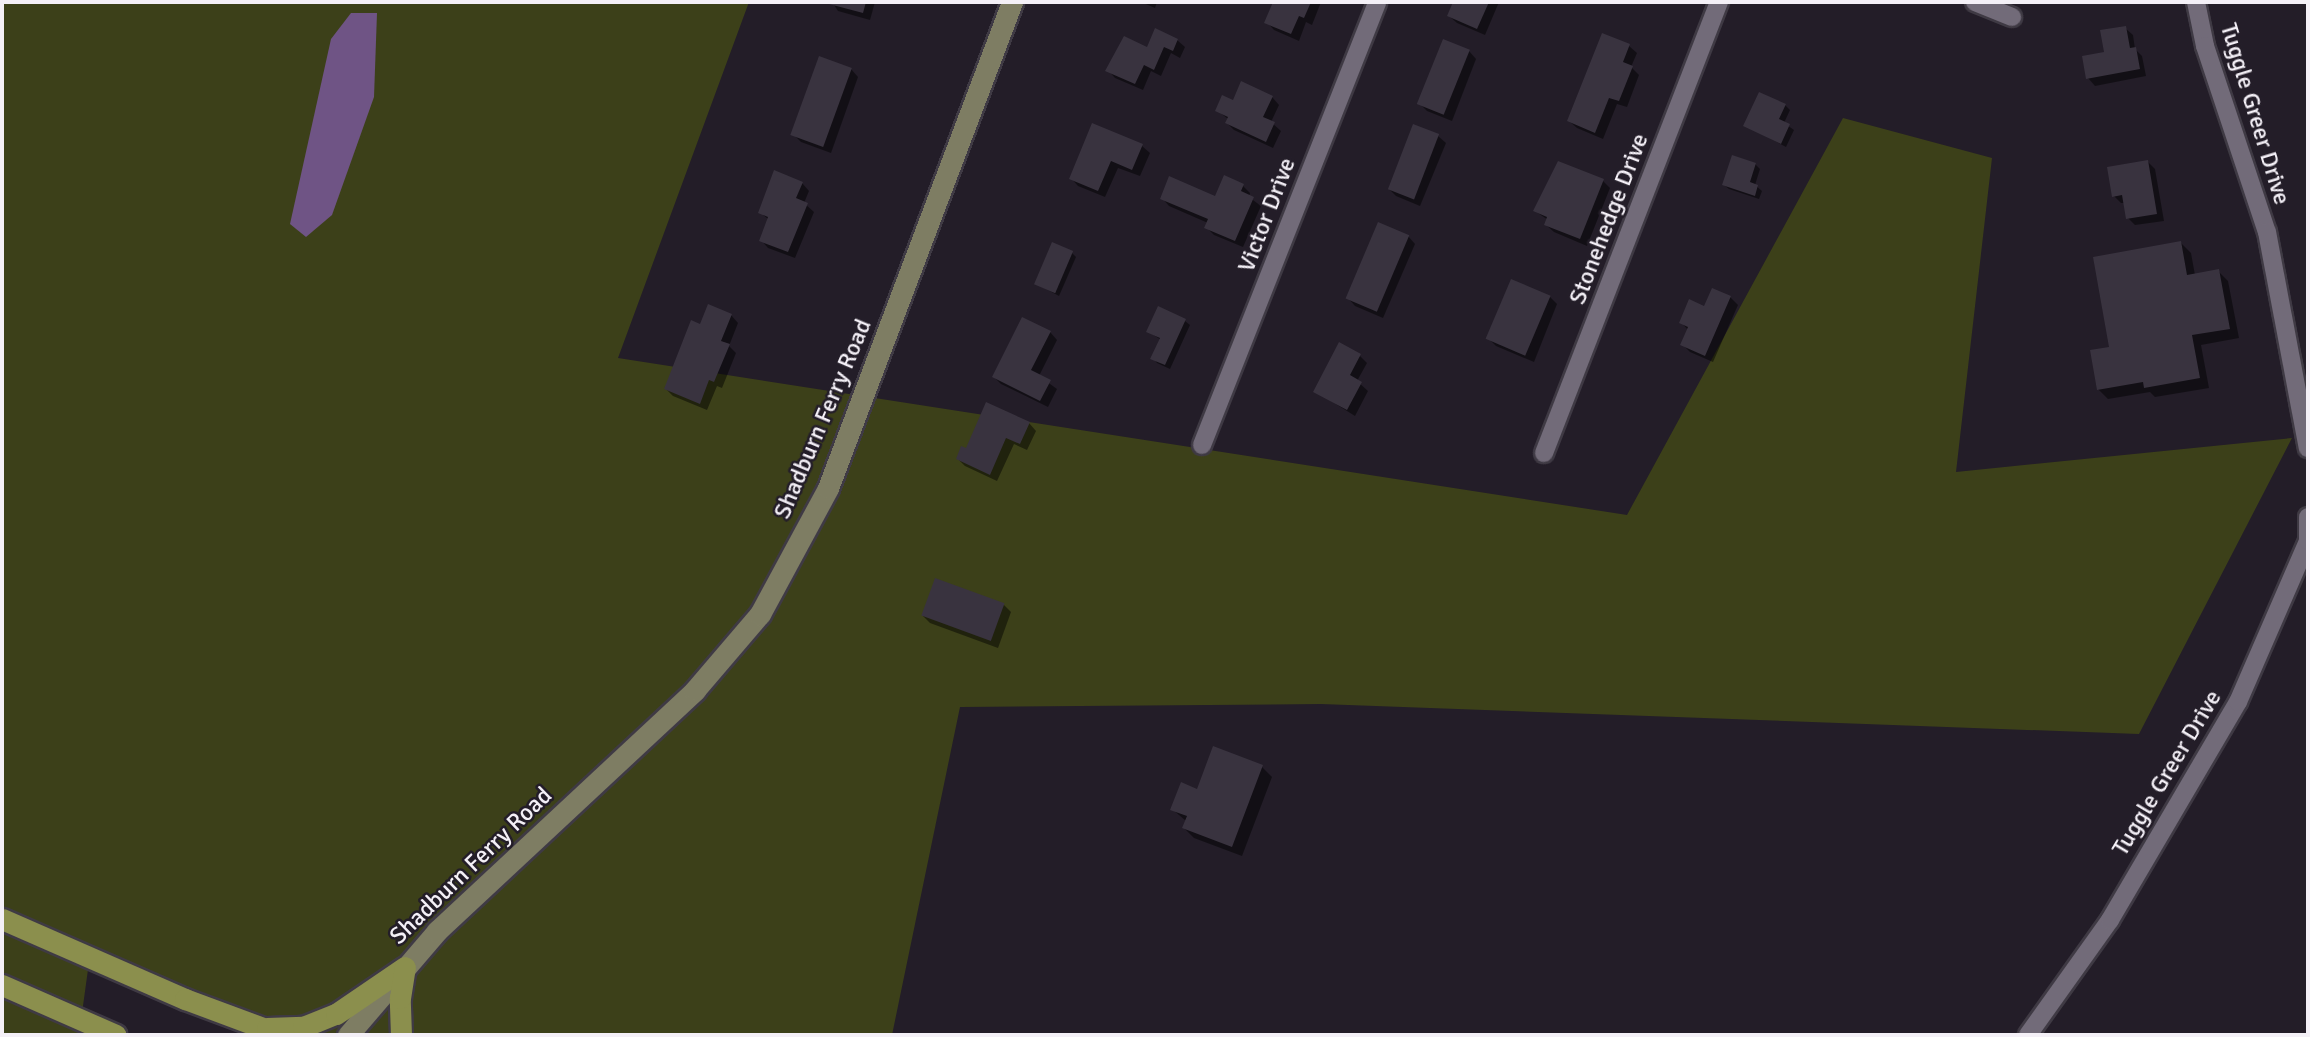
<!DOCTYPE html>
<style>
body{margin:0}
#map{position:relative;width:2310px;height:1037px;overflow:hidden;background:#231d28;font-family:Signika,sans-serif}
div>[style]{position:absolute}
.green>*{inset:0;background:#3c4019}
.water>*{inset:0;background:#6f5485}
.shadow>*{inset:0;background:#0007}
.building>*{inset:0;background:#39333f;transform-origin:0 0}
.roads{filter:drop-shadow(2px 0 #3f3a44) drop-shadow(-2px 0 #3f3a44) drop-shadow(0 2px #3f3a44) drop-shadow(0 -2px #3f3a44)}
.street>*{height:18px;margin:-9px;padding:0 9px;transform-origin:9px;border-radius:9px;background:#726b79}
.secondary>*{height:21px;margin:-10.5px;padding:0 10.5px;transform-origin:10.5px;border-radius:10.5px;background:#7e7d63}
.primary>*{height:21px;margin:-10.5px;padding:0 10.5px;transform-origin:10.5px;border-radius:10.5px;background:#8b8f4d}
span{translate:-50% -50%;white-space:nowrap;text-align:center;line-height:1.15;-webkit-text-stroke:5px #231d28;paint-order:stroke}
.street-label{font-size:24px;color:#f4f0f7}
.frame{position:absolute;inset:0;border:4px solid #f4f0f7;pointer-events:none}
</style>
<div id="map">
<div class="green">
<div style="clip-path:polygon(2px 2px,749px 2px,618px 358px,1627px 515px,1843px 118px,1992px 158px,1956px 472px,2292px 438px,2139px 734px,1321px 704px,960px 707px,892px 1035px,287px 1035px,90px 955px,79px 1035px,2px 1035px)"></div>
</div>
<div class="water">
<div style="clip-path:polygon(351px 13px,377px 13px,374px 97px,332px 215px,306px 237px,290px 224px,331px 39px)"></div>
</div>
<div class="shadow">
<div style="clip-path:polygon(832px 2px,875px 2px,870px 20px,838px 11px)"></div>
<div style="clip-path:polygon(1141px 2px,1157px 2px,1155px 8px)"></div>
<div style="clip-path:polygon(1275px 2px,1321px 2px,1312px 25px,1306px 22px,1299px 41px,1274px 30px,1267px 22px)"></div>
<div style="clip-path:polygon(1455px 2px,1499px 2px,1485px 35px,1457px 23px,1449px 16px)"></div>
<div style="clip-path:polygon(2125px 28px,2133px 35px,2135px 49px,2142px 56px,2146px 76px,2095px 86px,2088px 78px)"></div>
<div style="clip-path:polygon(1177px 40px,1185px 47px,1180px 58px,1171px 53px,1161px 76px,1151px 71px,1143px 90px,1115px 78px,1108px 70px,1148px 49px)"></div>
<div style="clip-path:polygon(1629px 46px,1637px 53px,1631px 67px,1639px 75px,1627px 107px,1617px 104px,1603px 139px,1577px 128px,1569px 121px)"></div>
<div style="clip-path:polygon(1469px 51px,1476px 59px,1452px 121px,1427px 111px,1419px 103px)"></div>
<div style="clip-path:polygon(851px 69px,858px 77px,831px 153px,801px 142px,793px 134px)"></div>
<div style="clip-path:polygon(1272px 97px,1279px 105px,1271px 122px,1281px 131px,1273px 148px,1234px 130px,1227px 123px,1228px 119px,1217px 110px)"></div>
<div style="clip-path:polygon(1785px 105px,1790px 110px,1784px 123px,1794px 130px,1786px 147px,1745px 125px)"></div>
<div style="clip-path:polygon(1438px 136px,1446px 143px,1420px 206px,1396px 196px,1389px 189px)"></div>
<div style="clip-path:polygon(1142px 146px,1150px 153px,1140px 176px,1118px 168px,1105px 197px,1078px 186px,1071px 178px)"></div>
<div style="clip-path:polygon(2148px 162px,2155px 169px,2164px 221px,2135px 225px,2128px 218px,2125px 203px,2121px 203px,2114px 196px)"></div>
<div style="clip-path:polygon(1755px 164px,1760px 169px,1755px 185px,1762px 191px,1759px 199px,1729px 189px,1724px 185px)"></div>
<div style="clip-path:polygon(1603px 181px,1610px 188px,1587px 246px,1554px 232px,1546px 225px,1548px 220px,1535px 211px)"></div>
<div style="clip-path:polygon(802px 183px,809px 191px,804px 203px,814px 212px,795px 258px,768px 248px,761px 240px,769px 220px,760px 212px)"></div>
<div style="clip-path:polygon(1243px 186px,1250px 193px,1249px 197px,1261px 206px,1243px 247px,1214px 235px,1206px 227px,1208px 223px,1169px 206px,1162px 198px,1216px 198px)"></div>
<div style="clip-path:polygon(1408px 236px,1415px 244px,1383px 318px,1355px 306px,1348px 298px)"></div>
<div style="clip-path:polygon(2181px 243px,2191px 253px,2195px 275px,2218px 271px,2228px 281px,2239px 338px,2201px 345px,2209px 388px,2155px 397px,2150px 392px,2108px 399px,2098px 389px,2111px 348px)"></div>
<div style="clip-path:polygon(1072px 253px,1076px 257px,1059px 296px,1035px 283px)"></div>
<div style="clip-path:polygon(1550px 297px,1557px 304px,1534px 362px,1496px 346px,1489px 339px)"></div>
<div style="clip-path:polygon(1730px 297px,1738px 305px,1713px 362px,1690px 352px,1682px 344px,1688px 330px,1681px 322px)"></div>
<div style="clip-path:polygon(731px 315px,738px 323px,729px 346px,736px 353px,722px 388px,717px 386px,707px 410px,673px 396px,666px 389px,701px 326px)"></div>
<div style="clip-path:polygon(1185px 321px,1190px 325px,1170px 369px,1157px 363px,1153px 358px,1161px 340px,1148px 331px)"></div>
<div style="clip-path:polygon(1050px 332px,1057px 340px,1039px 376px,1057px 389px,1048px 407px,1001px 384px,994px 377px)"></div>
<div style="clip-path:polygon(1360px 356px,1367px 363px,1357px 381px,1368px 391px,1355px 416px,1315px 391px)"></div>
<div style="clip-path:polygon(1029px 423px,1036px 431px,1027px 450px,1014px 444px,997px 481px,965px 466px,958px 459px,967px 450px)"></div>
<div style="clip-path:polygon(1004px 605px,1011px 612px,998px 648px,930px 623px,923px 616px)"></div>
<div style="clip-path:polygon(1262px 767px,1272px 777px,1242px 856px,1194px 838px,1184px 828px,1186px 821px,1172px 809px,1198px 791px)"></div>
</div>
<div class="building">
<div style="clip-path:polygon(830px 2px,866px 2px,863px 13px,829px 4px)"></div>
<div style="clip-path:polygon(1273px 2px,1311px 2px,1304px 18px,1299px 16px,1291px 34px,1264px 23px)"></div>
<div style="clip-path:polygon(1453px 2px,1489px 2px,1477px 29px,1447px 16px)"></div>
<div style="clip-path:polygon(2126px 26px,2130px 48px,2136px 47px,2140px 69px,2086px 79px,2082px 56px,2104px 52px,2100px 30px)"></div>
<div style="clip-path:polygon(1155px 28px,1178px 39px,1173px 51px,1164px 47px,1154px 70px,1144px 65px,1135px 84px,1105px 71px,1124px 36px,1147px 47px)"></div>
<div style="clip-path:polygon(1602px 33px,1630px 44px,1623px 62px,1633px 66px,1619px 101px,1609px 98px,1595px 133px,1567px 121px)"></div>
<div style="left:1443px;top:39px;width:29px;height:70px;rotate:22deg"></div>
<div style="left:819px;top:56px;width:35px;height:84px;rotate:20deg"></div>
<div style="clip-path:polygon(1241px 81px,1273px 96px,1263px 117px,1275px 122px,1266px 142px,1225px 123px,1228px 117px,1215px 111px,1222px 95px,1233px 100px)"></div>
<div style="clip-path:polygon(1759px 92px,1786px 104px,1779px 119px,1790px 124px,1781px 144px,1743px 126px)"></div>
<div style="clip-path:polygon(1092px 123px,1143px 144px,1132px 170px,1111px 161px,1098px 191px,1069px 179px)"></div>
<div style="left:1413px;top:124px;width:28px;height:70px;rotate:21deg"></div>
<div style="clip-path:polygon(1732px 155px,1756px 163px,1750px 182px,1758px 185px,1755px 196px,1722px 185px)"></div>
<div style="clip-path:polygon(2148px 160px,2157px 214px,2126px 219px,2122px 195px,2112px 197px,2107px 167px)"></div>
<div style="clip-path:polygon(1558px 161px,1604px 179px,1580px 239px,1544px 225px,1547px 217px,1533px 211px)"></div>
<div style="clip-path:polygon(774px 170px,803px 182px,796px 198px,808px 203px,788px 252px,759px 241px,768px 217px,758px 213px)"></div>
<div style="clip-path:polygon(1224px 175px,1244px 184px,1241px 191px,1254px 197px,1235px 241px,1204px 228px,1208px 219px,1160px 199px,1169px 176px,1215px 196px)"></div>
<div style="left:1378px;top:222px;width:34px;height:83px;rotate:23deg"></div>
<div style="clip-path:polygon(2181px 241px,2187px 275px,2219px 269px,2230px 329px,2192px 335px,2200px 378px,2144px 388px,2143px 382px,2097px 390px,2090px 350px,2109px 347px,2093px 257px)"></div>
<div style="left:1052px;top:242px;width:23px;height:46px;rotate:23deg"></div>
<div style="left:1511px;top:279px;width:43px;height:65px;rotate:23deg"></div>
<div style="clip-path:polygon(1712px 288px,1731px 296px,1705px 356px,1680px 345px,1688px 327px,1679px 323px,1689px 299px,1704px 306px)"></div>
<div style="clip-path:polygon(708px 304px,732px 314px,721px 341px,730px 344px,714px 382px,709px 380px,700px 404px,664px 389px,691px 320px,700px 324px)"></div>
<div style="clip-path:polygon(1158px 306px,1186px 319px,1165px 365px,1150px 359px,1160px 338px,1146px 332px)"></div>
<div style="clip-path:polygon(1022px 317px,1051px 331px,1031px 370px,1051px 380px,1040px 401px,992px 377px)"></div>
<div style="clip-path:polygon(1339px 342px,1361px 354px,1350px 375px,1362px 382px,1347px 410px,1313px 392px)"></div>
<div style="clip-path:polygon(986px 402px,1030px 422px,1020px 444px,1006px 438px,990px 475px,956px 459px,961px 446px,966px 448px)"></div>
<div style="left:935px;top:578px;width:74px;height:40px;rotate:20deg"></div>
<div style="clip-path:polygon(1213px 746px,1263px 765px,1232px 847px,1182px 828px,1187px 816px,1170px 810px,1181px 782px,1197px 789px)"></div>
</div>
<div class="roads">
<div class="street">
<div style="left:1975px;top:2px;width:40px;rotate:22deg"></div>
<div style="left:2196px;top:2px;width:45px;rotate:78.4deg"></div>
<div style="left:2205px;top:46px;width:196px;rotate:71.6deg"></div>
<div style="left:2267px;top:232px;width:220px;rotate:79.3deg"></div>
<div style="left:1202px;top:445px;width:476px;rotate:-68.4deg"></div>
<div style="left:1544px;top:453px;width:484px;rotate:-68.8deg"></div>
<div style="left:2028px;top:1035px;width:141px;rotate:-54.5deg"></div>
<div style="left:2110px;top:920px;width:253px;rotate:-59.6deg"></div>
<div style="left:2238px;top:702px;width:176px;rotate:-66.5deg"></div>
<div style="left:2308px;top:541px;width:24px;rotate:-90deg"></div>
</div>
<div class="secondary">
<div style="left:348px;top:1035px;width:137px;rotate:-49.4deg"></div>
<div style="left:437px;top:931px;width:353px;rotate:-43deg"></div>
<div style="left:695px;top:690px;width:100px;rotate:-49.5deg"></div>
<div style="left:760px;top:614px;width:143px;rotate:-61.6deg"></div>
<div style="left:828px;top:488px;width:520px;rotate:-69.26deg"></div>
</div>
<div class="primary">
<div style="left:2px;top:919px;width:200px;rotate:23.6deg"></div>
<div style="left:185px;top:999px;width:103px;rotate:20.4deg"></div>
<div style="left:2px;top:985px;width:124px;rotate:23.7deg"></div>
<div style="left:267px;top:1028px;width:36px;rotate:-2deg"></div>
<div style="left:303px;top:1027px;width:35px;rotate:-22deg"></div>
<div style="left:336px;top:1014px;width:83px;rotate:-34.3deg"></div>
<div style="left:401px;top:1035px;width:37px;rotate:-92deg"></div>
<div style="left:400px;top:998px;width:31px;rotate:-81deg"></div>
</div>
</div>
<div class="street-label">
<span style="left:2255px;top:114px;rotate:73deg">Tuggle Greer Drive</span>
<span style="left:1267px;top:215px;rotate:-69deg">Victor Drive</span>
<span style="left:1609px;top:219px;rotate:-69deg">Stonehedge Drive</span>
<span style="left:823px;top:419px;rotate:-67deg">Shadburn Ferry Road</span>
<span style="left:2167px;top:773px;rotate:-59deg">Tuggle Greer Drive</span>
<span style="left:471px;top:866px;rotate:-44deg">Shadburn Ferry Road</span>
</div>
<div class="frame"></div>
</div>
